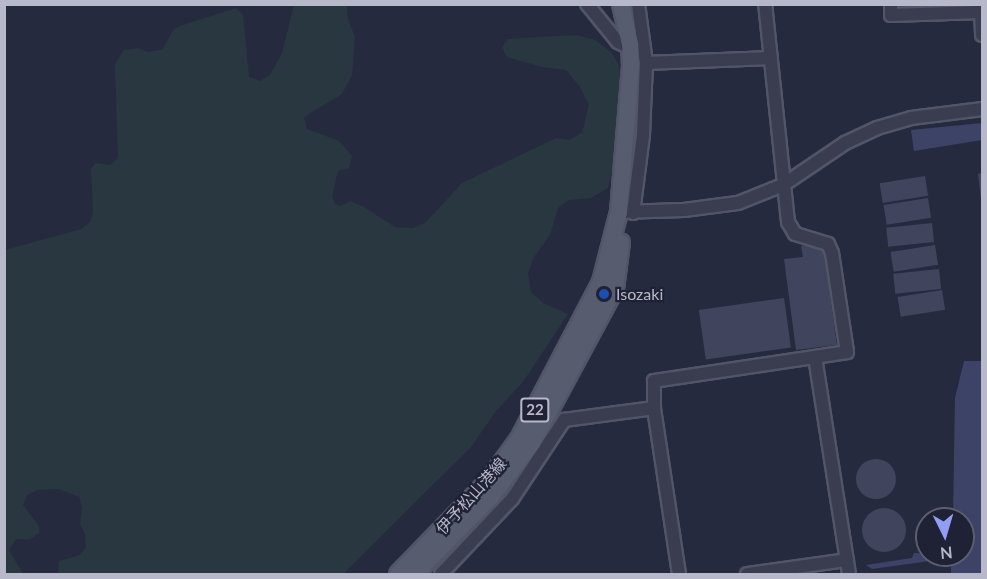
<!DOCTYPE html>
<meta charset="utf-8">
<style>
body{margin:0}
#map{position:relative;width:987px;height:579px;overflow:hidden;background:#262a3f;font-family:Lato,"Noto Sans JP",sans-serif}
div>[style]{position:absolute}
.green>*{inset:0;background:#283740}
.water>*{inset:0;background:#3c4367}
.building>*{inset:0;background:#40455d;transform-origin:0 0}
.round{border-radius:50%}
.roads{filter:drop-shadow(2px 0 #525567) drop-shadow(-2px 0 #525567) drop-shadow(0 2px #525567) drop-shadow(0 -2px #525567)}
.minor>*{height:12px;margin:-6px;padding:0 6px;transform-origin:6px;border-radius:6px;background:#3a3d4f}
.major>*{height:16px;margin:-8px;padding:0 8px;transform-origin:8px;border-radius:8px;background:#585c6f}
.dots>*{width:16px;height:16px;translate:-50% -50%;box-sizing:border-box;border:3px solid #1f2234;border-radius:50%}
span{translate:-50% -50%;white-space:nowrap;text-align:center;line-height:1.15;-webkit-text-stroke:4.5px #1f2234;paint-order:stroke}
.shield-label span{padding:2px 4px;background:#1f2234;border:2px solid;border-radius:4px;-webkit-text-stroke-width:0}
.shield-label{font-size:15px;color:#b7b9ca;font-weight:700}
.poi-label{font-size:16px;color:#b7b9ca}
.left{translate:0 -50%;text-align:left}
.street-label{font-size:16px;color:#b7b9ca}
.frame{position:absolute;inset:0;border:6px solid #b7b9ca;pointer-events:none}
.north{position:absolute;left:915px;top:507px;width:60px;height:60px;box-sizing:border-box;background:#1f2234;border:2px solid #5c5e70;border-radius:50%;rotate:175deg;font-size:16px;font-weight:700;line-height:24px;text-align:center;color:#b7b9ca}
.north::after{content:'';display:block;margin:auto;width:21px;height:27px;background:#919ef4;clip-path:polygon(50% 0,100% 100%,50% 72%,0 100%)}
</style>
<div id="map">
<div class="green">
<div style="clip-path:polygon(294px 5px,347px 5px,348px 19px,355px 37px,352px 75px,342px 94px,304px 117px,307px 129px,339px 141px,352px 156px,349px 168px,338px 171px,332px 196px,335px 204px,341px 206px,350px 201px,364px 207px,395px 227px,413px 228px,426px 222px,462px 183px,556px 138px,569px 140px,582px 133px,589px 105px,580px 87px,566px 70px,542px 67px,507px 57px,502px 47px,508px 39px,576px 35px,595px 40px,611px 52px,619px 65px,621px 87px,613px 167px,608px 188px,591px 198px,569px 200px,558px 208px,550px 235px,534px 257px,528px 273px,531px 292px,543px 303px,568px 314px,523px 382px,496px 411px,471px 447px,343px 574px,58px 574px,59px 561px,80px 555px,86px 548px,85px 534px,80px 524px,82px 508px,79px 497px,59px 489px,37px 490px,27px 495px,23px 505px,39px 526px,39px 533px,30px 539px,16px 539px,9px 550px,23px 574px,5px 574px,5px 250px,81px 229px,90px 222px,93px 213px,91px 168px,96px 163px,110px 165px,118px 158px,115px 64px,124px 50px,138px 48px,148px 52px,163px 49px,173px 30px,180px 26px,236px 8px,243px 15px,249px 77px,260px 81px,270px 75px,282px 53px)"></div>
</div>
<div class="water">
<div style="clip-path:polygon(982px 123px,982px 140px,914px 151px,911px 130px)"></div>
<div style="clip-path:polygon(964px 361px,982px 361px,982px 574px,951px 574px,951px 558px,872px 569px,866px 565px,912px 558px,914px 553px,963px 555px,963px 519px,953px 519px,955px 398px)"></div>
</div>
<div class="building">
<div style="clip-path:polygon(982px 173px,982px 199px,981px 199px,978px 174px)"></div>
<div style="left:925px;top:176px;width:20px;height:46px;rotate:81deg"></div>
<div style="left:928px;top:198px;width:20px;height:45px;rotate:81deg"></div>
<div style="left:932px;top:223px;width:19px;height:46px;rotate:84deg"></div>
<div style="clip-path:polygon(823px 243px,837px 345px,796px 350px,784px 259px,803px 257px,801px 246px)"></div>
<div style="left:935px;top:245px;width:20px;height:45px;rotate:81deg"></div>
<div style="left:939px;top:269px;width:20px;height:46px;rotate:84deg"></div>
<div style="left:942px;top:290px;width:20px;height:45px;rotate:81deg"></div>
<div style="left:784px;top:298px;width:50px;height:86px;rotate:82deg"></div>
<div class="round" style="left:856px;top:459px;width:40px;height:40px"></div>
<div class="round" style="left:862px;top:508px;width:44px;height:44px"></div>
</div>
<div class="roads">
<div class="minor">
<div style="left:587px;top:4px;width:49px;rotate:50.8deg"></div>
<div style="left:618px;top:42px;width:13px;rotate:27deg"></div>
<div style="left:891px;top:4px;width:11px;rotate:90deg"></div>
<div style="left:891px;top:15px;width:90px;rotate:-1.9deg"></div>
<div style="left:981px;top:6px;width:29px;rotate:88deg"></div>
<div style="left:646px;top:63px;width:125px;rotate:-2.3deg"></div>
<div style="left:619px;top:212px;width:65px;rotate:-1.8deg"></div>
<div style="left:684px;top:210px;width:54px;rotate:-7.4deg"></div>
<div style="left:738px;top:203px;width:48px;rotate:-21.8deg"></div>
<div style="left:783px;top:185px;width:75px;rotate:-34.1deg"></div>
<div style="left:845px;top:143px;width:35px;rotate:-25deg"></div>
<div style="left:877px;top:128px;width:35px;rotate:-16deg"></div>
<div style="left:911px;top:118px;width:72px;rotate:-7.2deg"></div>
<div style="left:633px;top:213px;width:79px;rotate:-82.7deg"></div>
<div style="left:643px;top:135px;width:72px;rotate:-87.6deg"></div>
<div style="left:646px;top:63px;width:60px;rotate:-97.7deg"></div>
<div style="left:815px;top:357px;width:220px;rotate:81.1deg"></div>
<div style="left:441px;top:574px;width:103px;rotate:-46.6deg"></div>
<div style="left:512px;top:499px;width:95px;rotate:-56.6deg"></div>
<div style="left:564px;top:420px;width:91px;rotate:-7.6deg"></div>
<div style="left:679px;top:574px;width:168px;rotate:-98.6deg"></div>
<div style="left:654px;top:408px;width:27px;rotate:-90deg"></div>
<div style="left:654px;top:381px;width:195px;rotate:-8.5deg"></div>
<div style="left:847px;top:352px;width:100px;rotate:-98.6deg"></div>
<div style="left:832px;top:253px;width:10px;rotate:-114deg"></div>
<div style="left:828px;top:244px;width:34px;rotate:-163deg"></div>
<div style="left:795px;top:234px;width:14px;rotate:-120deg"></div>
<div style="left:788px;top:222px;width:219px;rotate:-96deg"></div>
<div style="left:747px;top:574px;width:101px;rotate:-8deg"></div>
</div>
<div class="major">
<div style="left:398px;top:574px;width:132px;rotate:-45.9deg"></div>
<div style="left:490px;top:479px;width:49px;rotate:-54.1deg"></div>
<div style="left:519px;top:439px;width:177px;rotate:-62.4deg"></div>
<div style="left:601px;top:282px;width:72px;rotate:-75.6deg"></div>
<div style="left:619px;top:212px;width:145px;rotate:-85.3deg"></div>
<div style="left:631px;top:67px;width:23px;rotate:-92deg"></div>
<div style="left:630px;top:44px;width:41px;rotate:-102.7deg"></div>
<div style="left:415px;top:574px;width:107px;rotate:-45.4deg"></div>
<div style="left:490px;top:498px;width:69px;rotate:-52.6deg"></div>
<div style="left:532px;top:443px;width:175px;rotate:-61.7deg"></div>
<div style="left:615px;top:289px;width:47px;rotate:-82.7deg"></div>
</div>
</div>
<div class="dots">
<div style="left:604px;top:294px;background:#1a4fb4"></div>
</div>
<div class="shield-label">
<span style="left:535px;top:410px">22</span>
</div>
<div class="poi-label">
<span class="left" style="left:616px;top:294px">Isozaki</span>
</div>
<div class="street-label">
<span style="left:471px;top:496px;rotate:-48deg">伊予松山港線</span>
</div>
<div class="frame"></div>
<div class="north">N</div>
</div>
